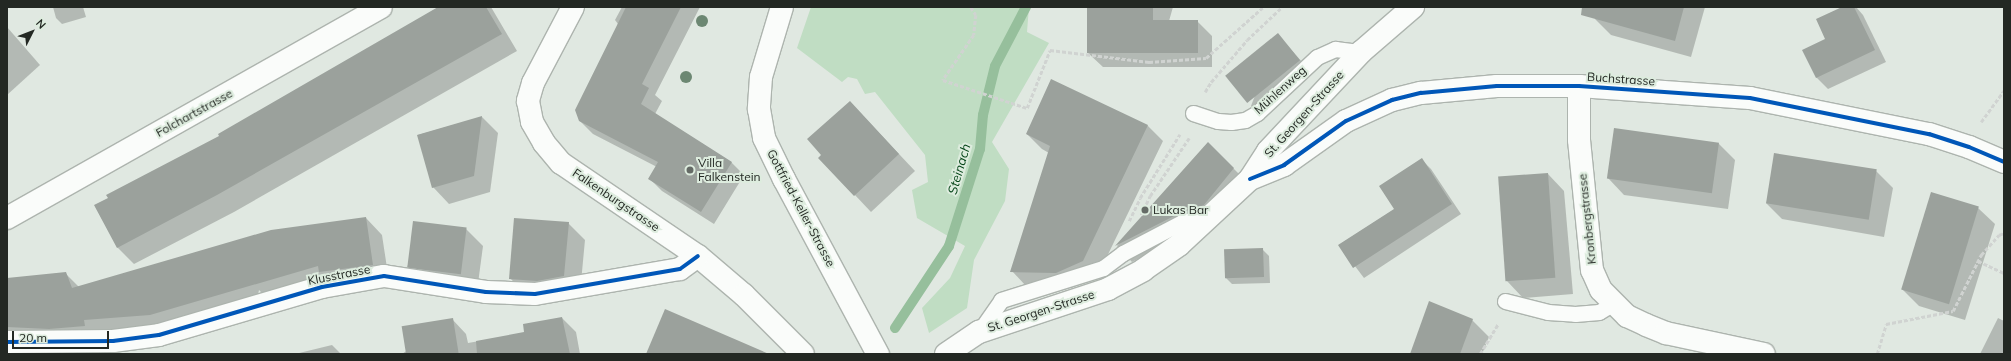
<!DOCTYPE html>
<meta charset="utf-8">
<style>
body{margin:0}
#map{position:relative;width:2011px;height:361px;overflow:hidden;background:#e0e8e1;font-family:Mulish,sans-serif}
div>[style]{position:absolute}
.green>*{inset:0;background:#c0ddc3}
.shadow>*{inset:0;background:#0003}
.stream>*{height:10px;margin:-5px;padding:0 5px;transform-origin:5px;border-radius:5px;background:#96bf9c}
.building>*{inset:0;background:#9ba19c;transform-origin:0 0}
.path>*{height:2.5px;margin-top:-1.25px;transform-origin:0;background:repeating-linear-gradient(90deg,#d0d3d1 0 4px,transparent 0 6px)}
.roads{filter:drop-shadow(1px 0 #adb4ae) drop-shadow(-1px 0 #adb4ae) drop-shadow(0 1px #adb4ae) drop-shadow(0 -1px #adb4ae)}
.service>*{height:15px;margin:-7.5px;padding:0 7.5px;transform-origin:7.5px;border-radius:7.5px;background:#fafcfa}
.minor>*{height:22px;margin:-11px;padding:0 11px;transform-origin:11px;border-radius:11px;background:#fafcfa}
.tertiary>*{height:22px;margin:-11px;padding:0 11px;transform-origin:11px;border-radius:11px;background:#fafcfa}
.cycleway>*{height:4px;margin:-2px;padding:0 2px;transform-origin:2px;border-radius:2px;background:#0057b8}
.trees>*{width:12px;height:12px;margin:-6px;border-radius:50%;background:#6c8772}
.dots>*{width:11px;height:11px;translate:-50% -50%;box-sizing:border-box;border:2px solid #ddecde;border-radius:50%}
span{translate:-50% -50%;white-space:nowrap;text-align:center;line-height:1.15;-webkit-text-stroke:4px #ddecde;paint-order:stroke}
.street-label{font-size:12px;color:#232823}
.poi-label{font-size:12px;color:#232823}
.left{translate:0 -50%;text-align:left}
.water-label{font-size:13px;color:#064619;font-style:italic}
.frame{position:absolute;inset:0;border:8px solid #232823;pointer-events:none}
.north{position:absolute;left:12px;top:12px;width:40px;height:40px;-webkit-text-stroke:3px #ddecde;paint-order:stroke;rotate:48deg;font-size:11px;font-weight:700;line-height:16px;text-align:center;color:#232823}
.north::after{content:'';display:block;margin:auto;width:14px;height:18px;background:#232823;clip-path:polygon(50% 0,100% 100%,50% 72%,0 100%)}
.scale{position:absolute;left:12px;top:331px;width:97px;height:18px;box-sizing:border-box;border:2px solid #232823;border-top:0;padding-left:5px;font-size:12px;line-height:14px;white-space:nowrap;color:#232823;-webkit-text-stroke:3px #ddecde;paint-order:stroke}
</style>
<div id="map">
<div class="green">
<div style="clip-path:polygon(811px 7px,1029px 7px,1027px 32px,1049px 43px,992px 142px,1009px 169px,1005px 201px,974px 260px,967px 308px,929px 333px,922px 308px,950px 278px,965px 246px,917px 218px,912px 190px,928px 182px,925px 155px,875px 92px,865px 94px,857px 79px,848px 77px,842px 82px,797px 48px)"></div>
</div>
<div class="shadow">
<div style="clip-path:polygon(53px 7px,83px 7px,86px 17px,62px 24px,56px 18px)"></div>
<div style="clip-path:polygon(439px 7px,491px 7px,517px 51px,234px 212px,134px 264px,118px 248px,95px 206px,221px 136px)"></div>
<div style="clip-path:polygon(622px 7px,700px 7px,655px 95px,662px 101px,655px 114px,731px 162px,744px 175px,714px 224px,662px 191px,649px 178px,657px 167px,593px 134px,580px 121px,618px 24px,615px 20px)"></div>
<div style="clip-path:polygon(1088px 7px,1173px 7px,1169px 21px,1197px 21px,1212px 36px,1212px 67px,1103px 67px,1088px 53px)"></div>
<div style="clip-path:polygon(1598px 7px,1705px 7px,1691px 57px,1611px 35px,1595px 19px)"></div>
<div style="clip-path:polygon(1844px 7px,1856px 7px,1863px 15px,1886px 62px,1828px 89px,1816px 77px,1826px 39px)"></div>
<div style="clip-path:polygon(7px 27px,40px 65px,7px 95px)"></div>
<div style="clip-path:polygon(1278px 35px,1311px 72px,1262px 117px,1251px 106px)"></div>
<div style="clip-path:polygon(1052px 81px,1148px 126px,1163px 141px,1098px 275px,1071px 288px,1026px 286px,1012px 271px,1049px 153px,1042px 149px,1027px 134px)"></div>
<div style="clip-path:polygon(850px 102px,915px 171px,871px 212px,820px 158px)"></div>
<div style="clip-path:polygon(482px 117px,498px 133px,490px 192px,449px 204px,433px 187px,418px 135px)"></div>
<div style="clip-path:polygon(1208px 143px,1250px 185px,1195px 230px,1132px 262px,1117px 246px)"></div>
<div style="clip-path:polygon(1718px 143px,1735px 160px,1728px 209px,1624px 195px,1608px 178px)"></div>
<div style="clip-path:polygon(1421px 159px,1431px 169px,1461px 214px,1364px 278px,1339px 245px,1395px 209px)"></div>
<div style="clip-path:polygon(1876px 171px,1893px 188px,1884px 237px,1782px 219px,1766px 203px)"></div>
<div style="clip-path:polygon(1548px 174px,1564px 191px,1573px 294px,1523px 298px,1507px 281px)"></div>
<div style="clip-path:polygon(1978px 208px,1995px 224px,1965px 320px,1919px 306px,1902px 289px)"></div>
<div style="clip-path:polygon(366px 218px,382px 235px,389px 281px,270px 301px,259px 290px,256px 305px,167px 331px,7px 337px,7px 279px,65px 273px,79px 287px)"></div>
<div style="clip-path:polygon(568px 223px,585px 240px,580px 293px,526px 295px,510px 278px)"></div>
<div style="clip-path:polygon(466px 229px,483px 246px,477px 291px,424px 283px,407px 266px)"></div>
<div style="clip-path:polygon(1262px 249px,1269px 256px,1270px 283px,1232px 284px,1226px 278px)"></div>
<div style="clip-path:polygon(562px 318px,576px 332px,580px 354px,402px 354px,452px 319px,466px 334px,468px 343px,525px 333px)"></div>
<div style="clip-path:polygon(1998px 318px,2004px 321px,2004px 354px,1980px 354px)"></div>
<div style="clip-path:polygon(1472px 320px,1489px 337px,1482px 354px,1411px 354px)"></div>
<div style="clip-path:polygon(332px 345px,341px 354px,295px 354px)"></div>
</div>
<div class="stream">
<div style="left:895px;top:328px;width:98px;rotate:-56.6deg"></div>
<div style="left:949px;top:246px;width:102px;rotate:-72.3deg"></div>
<div style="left:980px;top:149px;width:34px;rotate:-85deg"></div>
<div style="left:983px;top:115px;width:50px;rotate:-76.2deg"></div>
<div style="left:995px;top:66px;width:67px;rotate:-62.3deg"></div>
</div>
<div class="building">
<div style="clip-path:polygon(438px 7px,486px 7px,502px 34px,217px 195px,117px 248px,94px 205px,108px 198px,106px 195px,219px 136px,218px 134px)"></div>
<div style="clip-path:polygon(626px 7px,681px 7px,642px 84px,649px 88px,641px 104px,732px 162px,701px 212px,648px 179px,658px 162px,579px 121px,575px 110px)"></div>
<div style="clip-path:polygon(1087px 7px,1153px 7px,1153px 20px,1198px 20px,1198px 53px,1087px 53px)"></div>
<div style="clip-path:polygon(1582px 7px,1684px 7px,1675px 41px,1581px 15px)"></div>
<div style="clip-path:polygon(1842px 7px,1854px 7px,1875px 50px,1816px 78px,1802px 50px,1825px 39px,1816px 19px)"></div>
<div style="left:1278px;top:33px;width:35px;height:68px;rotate:51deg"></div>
<div style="clip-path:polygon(1051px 79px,1148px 125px,1083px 261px,1056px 273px,1010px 272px,1050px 146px,1026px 134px)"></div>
<div style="clip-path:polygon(850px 101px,899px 154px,854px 196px,818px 158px,821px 155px,807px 139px)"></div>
<div style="clip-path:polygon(482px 116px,474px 176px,432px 188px,417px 135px)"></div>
<div style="left:1614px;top:128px;width:106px;height:51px;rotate:8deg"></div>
<div style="clip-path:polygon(1208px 142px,1234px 168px,1204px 205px,1178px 214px,1115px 246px)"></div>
<div style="left:1774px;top:153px;width:104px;height:51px;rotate:9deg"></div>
<div style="clip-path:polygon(1422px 158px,1452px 204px,1353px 268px,1338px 245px,1394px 209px,1379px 186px)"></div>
<div style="left:1548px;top:173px;width:105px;height:50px;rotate:86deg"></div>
<div style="left:1931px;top:192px;width:50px;height:102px;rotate:17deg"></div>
<div style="clip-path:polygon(366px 217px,373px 265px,319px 272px,318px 266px,150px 315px,84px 320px,85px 326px,49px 329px,7px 327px,7px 278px,66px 272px,72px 288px,271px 230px)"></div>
<div style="clip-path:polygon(514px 218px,569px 222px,564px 276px,537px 281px,509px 279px)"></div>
<div style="left:413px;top:221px;width:54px;height:47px;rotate:7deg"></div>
<div style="left:1263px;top:248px;width:29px;height:39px;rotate:88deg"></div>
<div style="clip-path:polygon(1429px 301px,1473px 319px,1460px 354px,1410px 354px)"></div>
<div style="clip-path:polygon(665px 309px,769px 354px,646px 354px)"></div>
<div style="clip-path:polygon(562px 317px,570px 354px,477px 354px,476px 341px,524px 332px,523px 324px)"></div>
<div style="left:453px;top:318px;width:36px;height:52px;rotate:81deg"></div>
</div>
<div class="path">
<div style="left:971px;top:7px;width:9px;rotate:58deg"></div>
<div style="left:976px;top:15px;width:20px;rotate:96deg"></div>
<div style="left:974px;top:35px;width:55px;rotate:124.6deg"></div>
<div style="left:943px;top:80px;width:89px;rotate:18.4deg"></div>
<div style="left:1027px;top:108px;width:62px;rotate:-68.4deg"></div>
<div style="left:1050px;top:50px;width:100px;rotate:6.9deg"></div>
<div style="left:1149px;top:62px;width:57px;rotate:-4deg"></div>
<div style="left:1206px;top:58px;width:76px;rotate:-41.8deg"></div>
<div style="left:1205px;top:92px;width:12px;rotate:-59deg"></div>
<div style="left:1211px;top:82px;width:55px;rotate:-49.4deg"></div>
<div style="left:1247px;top:40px;width:48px;rotate:-43.3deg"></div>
<div style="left:1981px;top:122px;width:39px;rotate:-54deg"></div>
<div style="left:1141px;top:215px;width:21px;rotate:-65deg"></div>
<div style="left:1150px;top:196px;width:70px;rotate:-56.1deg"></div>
<div style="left:1129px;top:221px;width:25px;rotate:-64deg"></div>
<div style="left:1140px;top:198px;width:75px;rotate:-58deg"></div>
<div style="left:1978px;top:261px;width:29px;rotate:25deg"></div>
<div style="left:1480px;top:354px;width:35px;rotate:-59deg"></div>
<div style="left:1877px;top:354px;width:31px;rotate:-73deg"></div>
<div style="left:1886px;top:324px;width:68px;rotate:-11deg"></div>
<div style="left:1953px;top:311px;width:63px;rotate:-63.4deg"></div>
<div style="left:1981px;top:255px;width:27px;rotate:-48deg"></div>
<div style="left:1999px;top:235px;width:5px;rotate:-22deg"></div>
</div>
<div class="roads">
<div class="service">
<div style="left:1193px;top:113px;width:26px;rotate:18deg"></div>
<div style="left:1218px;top:121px;width:13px;rotate:4deg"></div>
<div style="left:1231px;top:122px;width:14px;rotate:-8deg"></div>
<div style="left:1245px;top:120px;width:14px;rotate:-30deg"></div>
<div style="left:1257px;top:113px;width:82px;rotate:-43deg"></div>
<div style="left:1317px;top:57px;width:20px;rotate:-24deg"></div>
<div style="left:1335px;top:49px;width:26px;rotate:7deg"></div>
<div style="left:1505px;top:301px;width:44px;rotate:14.3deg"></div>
<div style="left:1548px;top:312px;width:27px;rotate:4deg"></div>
<div style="left:1575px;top:314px;width:24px;rotate:-5deg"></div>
<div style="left:1599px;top:312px;width:15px;rotate:-32deg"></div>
<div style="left:979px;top:332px;width:39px;rotate:-55deg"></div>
<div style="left:1001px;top:300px;width:107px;rotate:-17.4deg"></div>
<div style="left:1103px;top:268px;width:25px;rotate:-37deg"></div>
<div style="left:1123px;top:253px;width:67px;rotate:-27.7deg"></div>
<div style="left:1182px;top:222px;width:14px;rotate:-12deg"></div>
<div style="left:1196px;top:219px;width:9px;rotate:18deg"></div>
</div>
<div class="minor">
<div style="left:573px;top:7px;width:86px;rotate:117.8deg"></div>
<div style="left:533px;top:83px;width:19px;rotate:106deg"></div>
<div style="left:528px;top:101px;width:21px;rotate:79deg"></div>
<div style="left:532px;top:122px;width:24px;rotate:60deg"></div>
<div style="left:544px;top:143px;width:26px;rotate:50deg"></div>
<div style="left:561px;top:163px;width:166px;rotate:34.2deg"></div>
<div style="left:698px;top:256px;width:60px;rotate:40.3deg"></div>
<div style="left:744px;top:295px;width:83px;rotate:45deg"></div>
<div style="left:1579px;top:86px;width:54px;rotate:90deg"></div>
<div style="left:1579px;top:140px;width:131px;rotate:84.3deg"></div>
<div style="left:1592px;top:270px;width:22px;rotate:66deg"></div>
<div style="left:1601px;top:290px;width:37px;rotate:45deg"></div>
<div style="left:1627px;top:316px;width:21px;rotate:25deg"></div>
<div style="left:1646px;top:325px;width:22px;rotate:22deg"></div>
<div style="left:1666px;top:333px;width:100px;rotate:12.1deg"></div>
<div style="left:1250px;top:179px;width:37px;rotate:-22deg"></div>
<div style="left:1284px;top:165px;width:76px;rotate:-35.4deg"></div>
<div style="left:1346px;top:121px;width:51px;rotate:-24.5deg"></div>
<div style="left:1392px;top:100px;width:30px;rotate:-14deg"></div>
<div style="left:1421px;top:93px;width:76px;rotate:-5.3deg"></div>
<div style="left:1497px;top:86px;width:82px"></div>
<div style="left:1579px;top:86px;width:171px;rotate:4deg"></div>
<div style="left:1750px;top:98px;width:183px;rotate:11.4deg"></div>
<div style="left:1929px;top:134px;width:42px;rotate:18deg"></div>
<div style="left:1969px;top:147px;width:38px;rotate:23deg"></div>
<div style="left:7px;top:218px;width:429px;rotate:-29.4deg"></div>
<div style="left:7px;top:342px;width:106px;rotate:-0.5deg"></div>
<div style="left:113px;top:341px;width:46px;rotate:-7.4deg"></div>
<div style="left:159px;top:335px;width:170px;rotate:-16.4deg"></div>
<div style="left:322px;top:287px;width:63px;rotate:-10.1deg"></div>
<div style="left:384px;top:276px;width:103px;rotate:8.9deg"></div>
<div style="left:486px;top:292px;width:49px;rotate:2.3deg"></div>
<div style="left:535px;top:294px;width:147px;rotate:-9.8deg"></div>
<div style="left:680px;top:269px;width:22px;rotate:-36deg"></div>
<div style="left:946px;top:354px;width:40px;rotate:-34deg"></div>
<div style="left:979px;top:332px;width:136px;rotate:-18.4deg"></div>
<div style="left:1108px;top:289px;width:40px;rotate:-28deg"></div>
<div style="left:1143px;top:270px;width:44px;rotate:-34.8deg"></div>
<div style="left:1179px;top:245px;width:97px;rotate:-42.9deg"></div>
<div style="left:1250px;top:179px;width:33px;rotate:-57deg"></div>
<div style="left:1268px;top:151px;width:136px;rotate:-46.8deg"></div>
<div style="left:1361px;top:52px;width:69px;rotate:-40.9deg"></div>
</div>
<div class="tertiary">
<div style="left:782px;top:7px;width:73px;rotate:106.7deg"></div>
<div style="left:761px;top:77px;width:32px;rotate:94deg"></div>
<div style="left:759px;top:109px;width:29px;rotate:80deg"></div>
<div style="left:764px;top:138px;width:46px;rotate:64deg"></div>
<div style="left:784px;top:179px;width:199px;rotate:61.8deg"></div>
</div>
</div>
<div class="cycleway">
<div style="left:1250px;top:179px;width:37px;rotate:-22deg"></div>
<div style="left:1284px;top:165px;width:76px;rotate:-35.4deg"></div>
<div style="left:1346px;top:121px;width:51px;rotate:-24.5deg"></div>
<div style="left:1392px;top:100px;width:30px;rotate:-14deg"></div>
<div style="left:1421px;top:93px;width:76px;rotate:-5.3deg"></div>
<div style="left:1497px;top:86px;width:82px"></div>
<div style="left:1579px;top:86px;width:171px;rotate:4deg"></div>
<div style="left:1750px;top:98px;width:183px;rotate:11.4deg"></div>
<div style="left:1929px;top:134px;width:42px;rotate:18deg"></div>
<div style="left:1969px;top:147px;width:38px;rotate:23deg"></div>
<div style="left:7px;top:342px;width:106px;rotate:-0.5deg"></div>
<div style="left:113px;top:341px;width:46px;rotate:-7.4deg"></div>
<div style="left:159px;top:335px;width:170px;rotate:-16.4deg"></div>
<div style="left:322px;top:287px;width:63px;rotate:-10.1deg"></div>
<div style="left:384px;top:276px;width:103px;rotate:8.9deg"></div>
<div style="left:486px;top:292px;width:49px;rotate:2.3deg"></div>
<div style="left:535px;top:294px;width:147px;rotate:-9.8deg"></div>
<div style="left:680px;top:269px;width:22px;rotate:-36deg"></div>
</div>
<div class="trees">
<div style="left:702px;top:21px"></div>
<div style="left:686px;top:77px"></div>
</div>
<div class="dots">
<div style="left:690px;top:170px;background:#656b66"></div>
<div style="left:1145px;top:210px;background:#656b66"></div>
</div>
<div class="street-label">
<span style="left:1621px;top:79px;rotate:4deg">Buchstrasse</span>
<span style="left:1280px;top:90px;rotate:-42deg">Mühlenweg</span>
<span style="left:194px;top:113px;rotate:-29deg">Folchartstrasse</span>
<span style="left:1304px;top:114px;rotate:-48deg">St. Georgen-Strasse</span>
<span style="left:616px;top:200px;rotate:34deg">Falkenburgstrasse</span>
<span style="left:801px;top:208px;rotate:62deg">Gottfried-Keller-Strasse</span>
<span style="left:1587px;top:219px;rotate:-96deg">Kronbergstrasse</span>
<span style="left:339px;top:275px;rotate:-11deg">Klusstrasse</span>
<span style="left:1041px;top:311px;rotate:-18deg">St. Georgen-Strasse</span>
</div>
<div class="poi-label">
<span class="left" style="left:698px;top:170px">Villa<br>Falkenstein</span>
<span class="left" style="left:1153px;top:210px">Lukas Bar</span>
</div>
<div class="water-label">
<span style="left:959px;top:169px;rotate:-74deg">Steinach</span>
</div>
<div class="frame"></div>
<div class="north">N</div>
<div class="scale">20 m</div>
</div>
